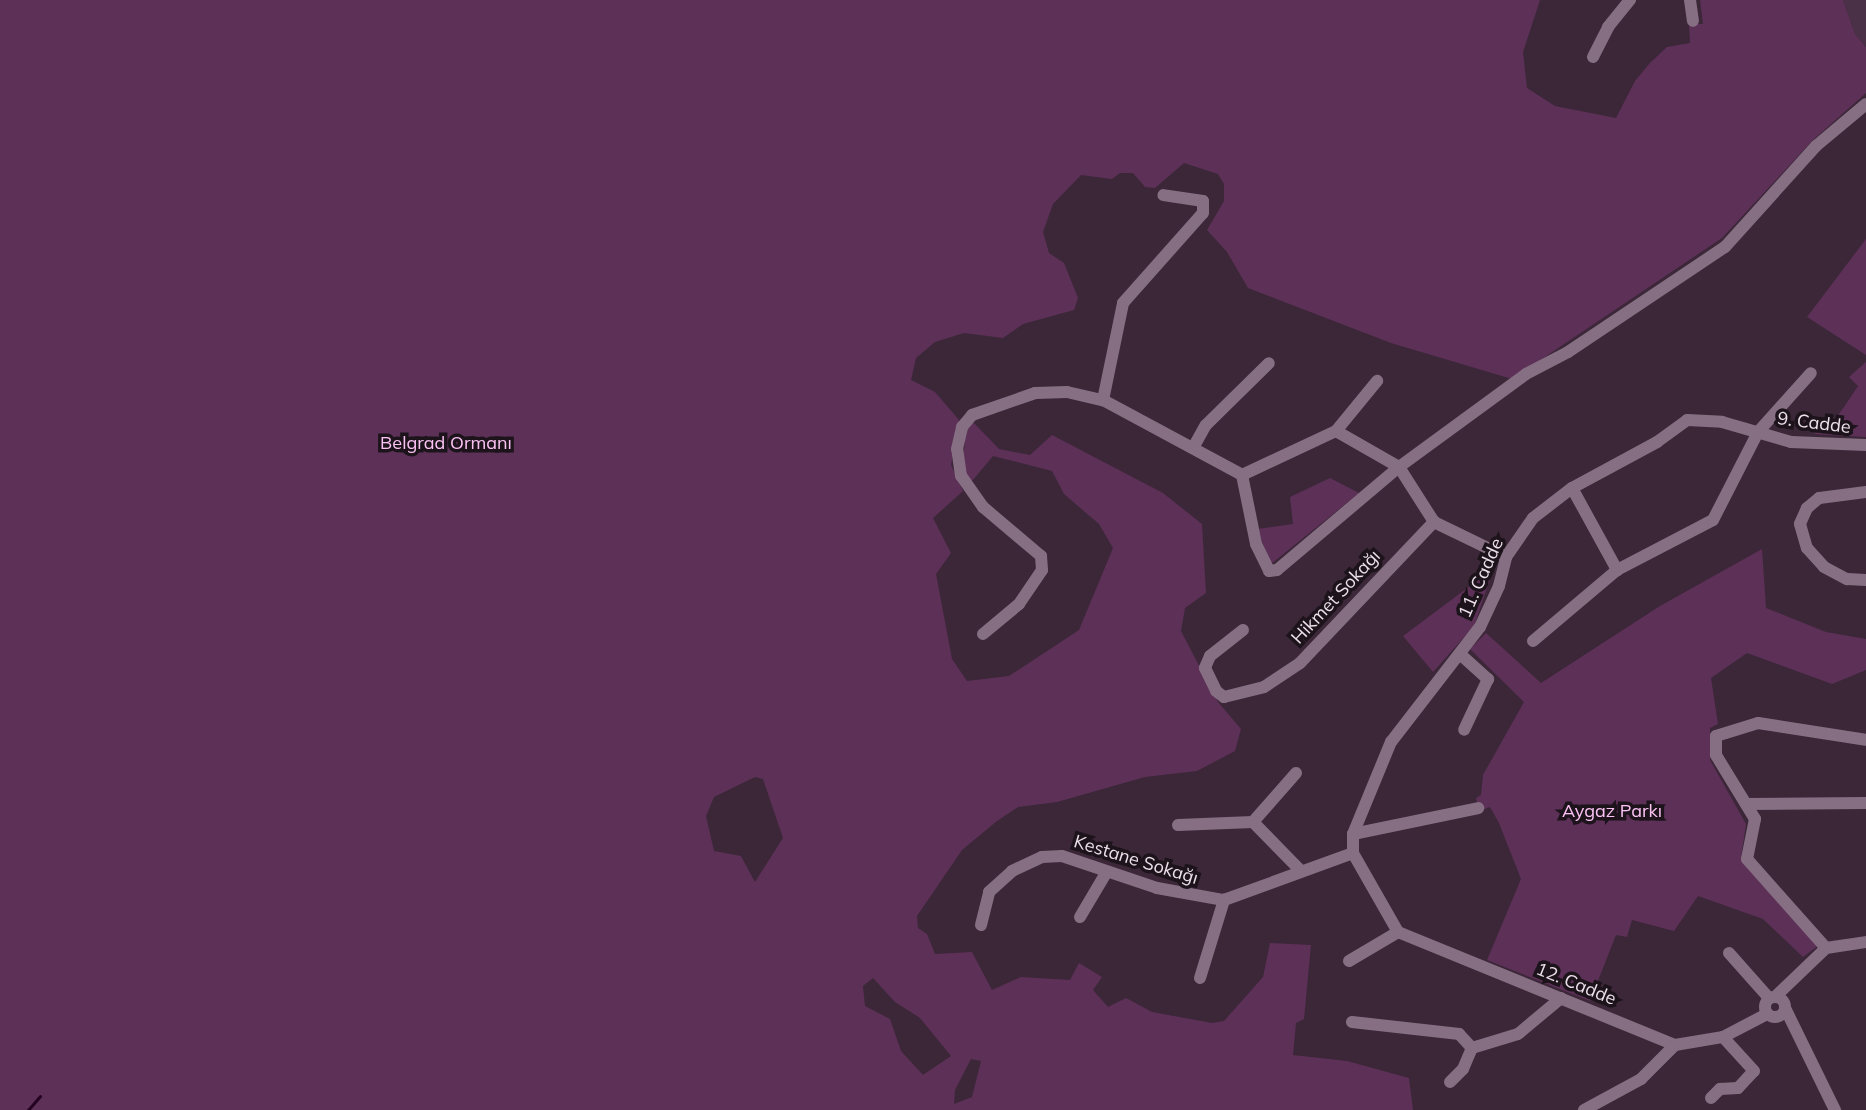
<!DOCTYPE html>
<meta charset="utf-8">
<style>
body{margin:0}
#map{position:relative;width:1866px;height:1110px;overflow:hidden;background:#3b2738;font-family:Mulish,sans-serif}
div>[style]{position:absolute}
.built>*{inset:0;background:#4a3147}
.green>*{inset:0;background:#5d3058}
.stream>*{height:2.5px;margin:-1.25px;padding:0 1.25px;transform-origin:1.25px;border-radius:1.25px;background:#230321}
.minor>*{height:12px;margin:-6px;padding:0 6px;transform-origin:6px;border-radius:6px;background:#866f83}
.minor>.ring{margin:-6px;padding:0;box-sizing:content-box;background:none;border:12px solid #866f83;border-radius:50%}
span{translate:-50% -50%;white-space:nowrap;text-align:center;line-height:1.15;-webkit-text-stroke:7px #1c131b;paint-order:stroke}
.street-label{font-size:18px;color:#ede0eb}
.park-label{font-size:18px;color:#fcc2f4}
</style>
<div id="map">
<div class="built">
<div style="clip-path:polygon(1843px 0,1866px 0,1866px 47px,1855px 34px)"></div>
</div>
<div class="green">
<div style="clip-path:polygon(evenodd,0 0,1540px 0,1523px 52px,1527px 88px,1555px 106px,1616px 118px,1635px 81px,1649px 64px,1667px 47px,1690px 43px,1689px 24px,1703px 24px,1700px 0,1843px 0,1855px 34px,1866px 47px,1866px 93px,1813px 140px,1722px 238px,1512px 379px,1391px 343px,1248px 288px,1227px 252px,1207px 230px,1224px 201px,1224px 184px,1218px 174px,1184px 163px,1155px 188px,1145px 187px,1133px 173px,1120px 173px,1112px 179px,1081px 175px,1053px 204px,1043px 232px,1049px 253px,1064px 263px,1078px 298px,1074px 310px,1023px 324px,1003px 338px,964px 333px,935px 342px,916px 358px,911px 380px,935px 392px,959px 420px,951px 465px,963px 491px,933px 518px,951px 553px,936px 574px,952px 659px,967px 681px,1009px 676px,1079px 630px,1113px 548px,1099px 524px,1064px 494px,1052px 471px,993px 456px,972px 481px,964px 473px,963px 461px,966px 429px,973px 422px,999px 449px,1030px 455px,1052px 435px,1163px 493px,1202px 524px,1206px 593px,1185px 608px,1181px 631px,1218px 702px,1241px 729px,1235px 751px,1197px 771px,1145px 777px,1057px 802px,1018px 807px,997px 821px,962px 850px,917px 916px,918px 928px,927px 934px,935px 954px,972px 952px,992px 990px,1021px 977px,1070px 980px,1079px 963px,1102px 977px,1093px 990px,1108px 1007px,1126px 998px,1152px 1012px,1212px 1023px,1224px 1021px,1263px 977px,1270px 943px,1311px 945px,1304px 1019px,1296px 1023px,1293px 1055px,1347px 1061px,1409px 1078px,1413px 1110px,0 1110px,0 0,755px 777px,763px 779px,783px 838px,755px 882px,741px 856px,714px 851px,706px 816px,714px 797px,755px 777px,0 0,873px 978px,895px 1002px,920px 1018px,951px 1056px,923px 1075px,901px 1051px,890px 1019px,865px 1006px,863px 986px,873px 978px,0 0,971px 1059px,981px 1061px,972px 1097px,954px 1104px,955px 1090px,971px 1059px)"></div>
<div style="clip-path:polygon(1866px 239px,1866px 355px,1807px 317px)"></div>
<div style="clip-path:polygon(1866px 362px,1866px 437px,1813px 434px,1829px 427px,1844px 407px,1858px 386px,1849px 377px)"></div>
<div style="clip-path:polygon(1330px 478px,1359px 493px,1271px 564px,1257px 529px,1293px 524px,1290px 497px)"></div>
<div style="clip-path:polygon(1762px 549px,1766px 608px,1826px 632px,1866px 639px,1866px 670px,1832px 684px,1747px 653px,1711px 678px,1718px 724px,1710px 728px,1710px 760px,1746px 824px,1741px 858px,1819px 945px,1803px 957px,1763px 919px,1698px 896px,1674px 931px,1632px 920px,1627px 937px,1616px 935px,1590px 1001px,1487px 960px,1521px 879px,1499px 823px,1490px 807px,1480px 811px,1476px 798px,1481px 795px,1483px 775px,1524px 702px,1470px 649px,1486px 633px,1541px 683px,1660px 606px)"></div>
<div style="clip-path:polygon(1494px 568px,1474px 626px,1433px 672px,1403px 636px)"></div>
</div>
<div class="stream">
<div style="left:28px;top:1110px;width:18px;rotate:-49deg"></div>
</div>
<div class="minor">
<div style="left:1690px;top:0;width:21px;rotate:82deg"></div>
<div style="left:1593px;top:57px;width:34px;rotate:-63deg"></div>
<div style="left:1608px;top:27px;width:35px;rotate:-51deg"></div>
<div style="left:1103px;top:400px;width:99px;rotate:-78.3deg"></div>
<div style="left:1123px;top:303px;width:120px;rotate:-48.4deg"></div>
<div style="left:1203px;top:213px;width:12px;rotate:-90deg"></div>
<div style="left:1203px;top:201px;width:40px;rotate:-171.5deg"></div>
<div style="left:1336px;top:431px;width:73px;rotate:29.7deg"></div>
<div style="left:1399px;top:467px;width:65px;rotate:57.5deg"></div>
<div style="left:1434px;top:522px;width:80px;rotate:25.9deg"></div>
<div style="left:1193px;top:448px;width:26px;rotate:-61deg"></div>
<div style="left:1206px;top:425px;width:88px;rotate:-44.5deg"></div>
<div style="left:1242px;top:475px;width:70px;rotate:78.5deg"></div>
<div style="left:1256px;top:544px;width:30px;rotate:64deg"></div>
<div style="left:1269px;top:571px;width:8px;rotate:-7deg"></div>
<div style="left:1277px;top:570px;width:160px;rotate:-40.2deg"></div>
<div style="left:1399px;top:467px;width:157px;rotate:-36.2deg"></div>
<div style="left:1526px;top:374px;width:47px;rotate:-27.6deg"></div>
<div style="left:1568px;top:352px;width:189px;rotate:-33.8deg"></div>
<div style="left:1725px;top:247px;width:136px;rotate:-48deg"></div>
<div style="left:1816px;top:146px;width:65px;rotate:-40deg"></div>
<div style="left:1242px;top:475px;width:104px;rotate:-25.1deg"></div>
<div style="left:1336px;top:431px;width:65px;rotate:-50.6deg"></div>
<div style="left:1572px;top:488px;width:94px;rotate:61.2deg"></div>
<div style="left:1866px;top:492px;width:47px;rotate:172.7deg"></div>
<div style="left:1819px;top:498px;width:16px;rotate:140deg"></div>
<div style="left:1807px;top:508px;width:17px;rotate:114deg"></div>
<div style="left:1800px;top:524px;width:25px;rotate:74deg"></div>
<div style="left:1807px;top:548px;width:25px;rotate:48deg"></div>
<div style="left:1824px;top:567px;width:26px;rotate:28deg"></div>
<div style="left:1847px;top:579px;width:19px;rotate:3deg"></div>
<div style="left:1243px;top:630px;width:42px;rotate:141.8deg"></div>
<div style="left:1210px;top:656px;width:13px;rotate:113deg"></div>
<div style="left:1205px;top:668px;width:25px;rotate:64deg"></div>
<div style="left:1216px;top:691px;width:10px;rotate:37deg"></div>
<div style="left:1224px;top:697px;width:41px;rotate:-14deg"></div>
<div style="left:1264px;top:687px;width:43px;rotate:-33.7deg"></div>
<div style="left:1300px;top:663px;width:195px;rotate:-46.5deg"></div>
<div style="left:983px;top:634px;width:47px;rotate:-39.8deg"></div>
<div style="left:1019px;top:604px;width:41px;rotate:-55.9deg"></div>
<div style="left:1042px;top:570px;width:14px;rotate:-94deg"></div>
<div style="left:1041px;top:556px;width:76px;rotate:-139.8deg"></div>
<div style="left:983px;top:507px;width:38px;rotate:-125deg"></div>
<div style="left:961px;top:476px;width:27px;rotate:-98deg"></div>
<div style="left:957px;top:449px;width:23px;rotate:-77deg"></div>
<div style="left:962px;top:427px;width:16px;rotate:-50deg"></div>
<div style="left:972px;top:415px;width:67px;rotate:-19.2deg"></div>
<div style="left:1035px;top:393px;width:32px;rotate:-2deg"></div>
<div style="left:1067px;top:392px;width:37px;rotate:13deg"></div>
<div style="left:1103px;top:400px;width:158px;rotate:28.3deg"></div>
<div style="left:1533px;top:641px;width:110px;rotate:-40.2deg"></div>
<div style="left:1617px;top:570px;width:108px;rotate:-27.5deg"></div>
<div style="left:1713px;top:520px;width:99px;rotate:-62.9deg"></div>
<div style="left:1758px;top:432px;width:79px;rotate:-48.1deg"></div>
<div style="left:1460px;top:654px;width:38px;rotate:42deg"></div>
<div style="left:1488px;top:679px;width:56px;rotate:115.2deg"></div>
<div style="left:1296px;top:773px;width:65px;rotate:131.3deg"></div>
<div style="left:1253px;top:822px;width:67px;rotate:45.6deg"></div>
<div style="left:1746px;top:804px;width:120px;rotate:-0.5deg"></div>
<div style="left:1178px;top:825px;width:75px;rotate:-2.3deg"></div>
<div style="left:1353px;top:834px;width:128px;rotate:-11.7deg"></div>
<div style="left:1080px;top:917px;width:51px;rotate:-59.4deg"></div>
<div style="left:981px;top:925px;width:34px;rotate:-76deg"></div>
<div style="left:989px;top:892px;width:31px;rotate:-42deg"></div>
<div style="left:1012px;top:871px;width:33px;rotate:-25deg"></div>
<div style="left:1042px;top:857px;width:20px;rotate:-3deg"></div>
<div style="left:1062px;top:856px;width:100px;rotate:18.6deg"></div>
<div style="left:1157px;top:888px;width:68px;rotate:10.2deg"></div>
<div style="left:1224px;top:900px;width:137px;rotate:-20deg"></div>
<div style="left:1398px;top:932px;width:91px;rotate:-119.7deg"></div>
<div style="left:1353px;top:853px;width:19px;rotate:-90deg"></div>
<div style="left:1353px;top:834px;width:100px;rotate:-67.6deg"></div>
<div style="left:1391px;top:742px;width:145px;rotate:-52.3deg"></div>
<div style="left:1480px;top:627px;width:45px;rotate:-65.1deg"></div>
<div style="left:1499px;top:586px;width:30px;rotate:-76deg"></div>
<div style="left:1506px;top:557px;width:47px;rotate:-55.3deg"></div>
<div style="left:1533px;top:518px;width:49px;rotate:-37.6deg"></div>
<div style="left:1572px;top:488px;width:97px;rotate:-28.4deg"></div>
<div style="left:1657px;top:442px;width:37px;rotate:-36deg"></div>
<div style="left:1687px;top:420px;width:35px;rotate:3deg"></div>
<div style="left:1722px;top:422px;width:72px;rotate:16.2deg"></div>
<div style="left:1791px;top:442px;width:75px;rotate:2.3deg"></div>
<div style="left:1398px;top:932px;width:299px;rotate:22.2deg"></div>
<div style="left:1675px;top:1045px;width:49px;rotate:-9.5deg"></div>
<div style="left:1723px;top:1037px;width:50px;rotate:-27.6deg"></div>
<div style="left:1826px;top:948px;width:119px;rotate:-131.6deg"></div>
<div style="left:1747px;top:859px;width:41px;rotate:-78.7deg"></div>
<div style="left:1755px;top:819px;width:75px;rotate:-121.4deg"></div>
<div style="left:1716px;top:755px;width:19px;rotate:-90deg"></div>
<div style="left:1716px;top:736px;width:44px;rotate:-17.2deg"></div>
<div style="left:1758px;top:723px;width:109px;rotate:8.9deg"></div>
<div style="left:1729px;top:953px;width:60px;rotate:48.4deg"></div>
<div style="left:1349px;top:961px;width:57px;rotate:-30.6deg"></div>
<div style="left:1200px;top:978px;width:82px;rotate:-72.9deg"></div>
<div style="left:1776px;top:996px;width:69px;rotate:-43.8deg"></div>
<div style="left:1826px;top:948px;width:40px;rotate:-8.5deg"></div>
<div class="ring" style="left:1765px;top:997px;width:8px;height:8px"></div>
<div style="left:1785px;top:1008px;width:114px;rotate:63.9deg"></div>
<div style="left:1352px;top:1022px;width:108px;rotate:6.4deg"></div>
<div style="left:1459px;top:1034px;width:19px;rotate:47deg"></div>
<div style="left:1472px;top:1048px;width:48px;rotate:-16.9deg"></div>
<div style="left:1518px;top:1034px;width:56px;rotate:-39.9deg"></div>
<div style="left:1450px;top:1082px;width:18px;rotate:-45deg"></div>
<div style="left:1463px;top:1069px;width:23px;rotate:-67deg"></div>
<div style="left:1711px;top:1098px;width:13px;rotate:-45deg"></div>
<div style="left:1720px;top:1089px;width:18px;rotate:-3deg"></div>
<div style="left:1738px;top:1088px;width:23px;rotate:-47deg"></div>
<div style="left:1754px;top:1071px;width:46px;rotate:-132.4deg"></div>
<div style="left:1584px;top:1110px;width:65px;rotate:-28.5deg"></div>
<div style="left:1641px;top:1079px;width:48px;rotate:-45deg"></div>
</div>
<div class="street-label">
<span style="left:1814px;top:423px;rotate:7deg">9. Cadde</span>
<span style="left:1481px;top:578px;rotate:-66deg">11. Cadde</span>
<span style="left:1336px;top:597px;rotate:-47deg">Hikmet Sokağı</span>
<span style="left:1136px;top:860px;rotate:17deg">Kestane Sokağı</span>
<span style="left:1576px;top:984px;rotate:22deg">12. Cadde</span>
</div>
<div class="park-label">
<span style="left:446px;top:443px">Belgrad Ormanı</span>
<span style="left:1612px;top:811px">Aygaz Parkı</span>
</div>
</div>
